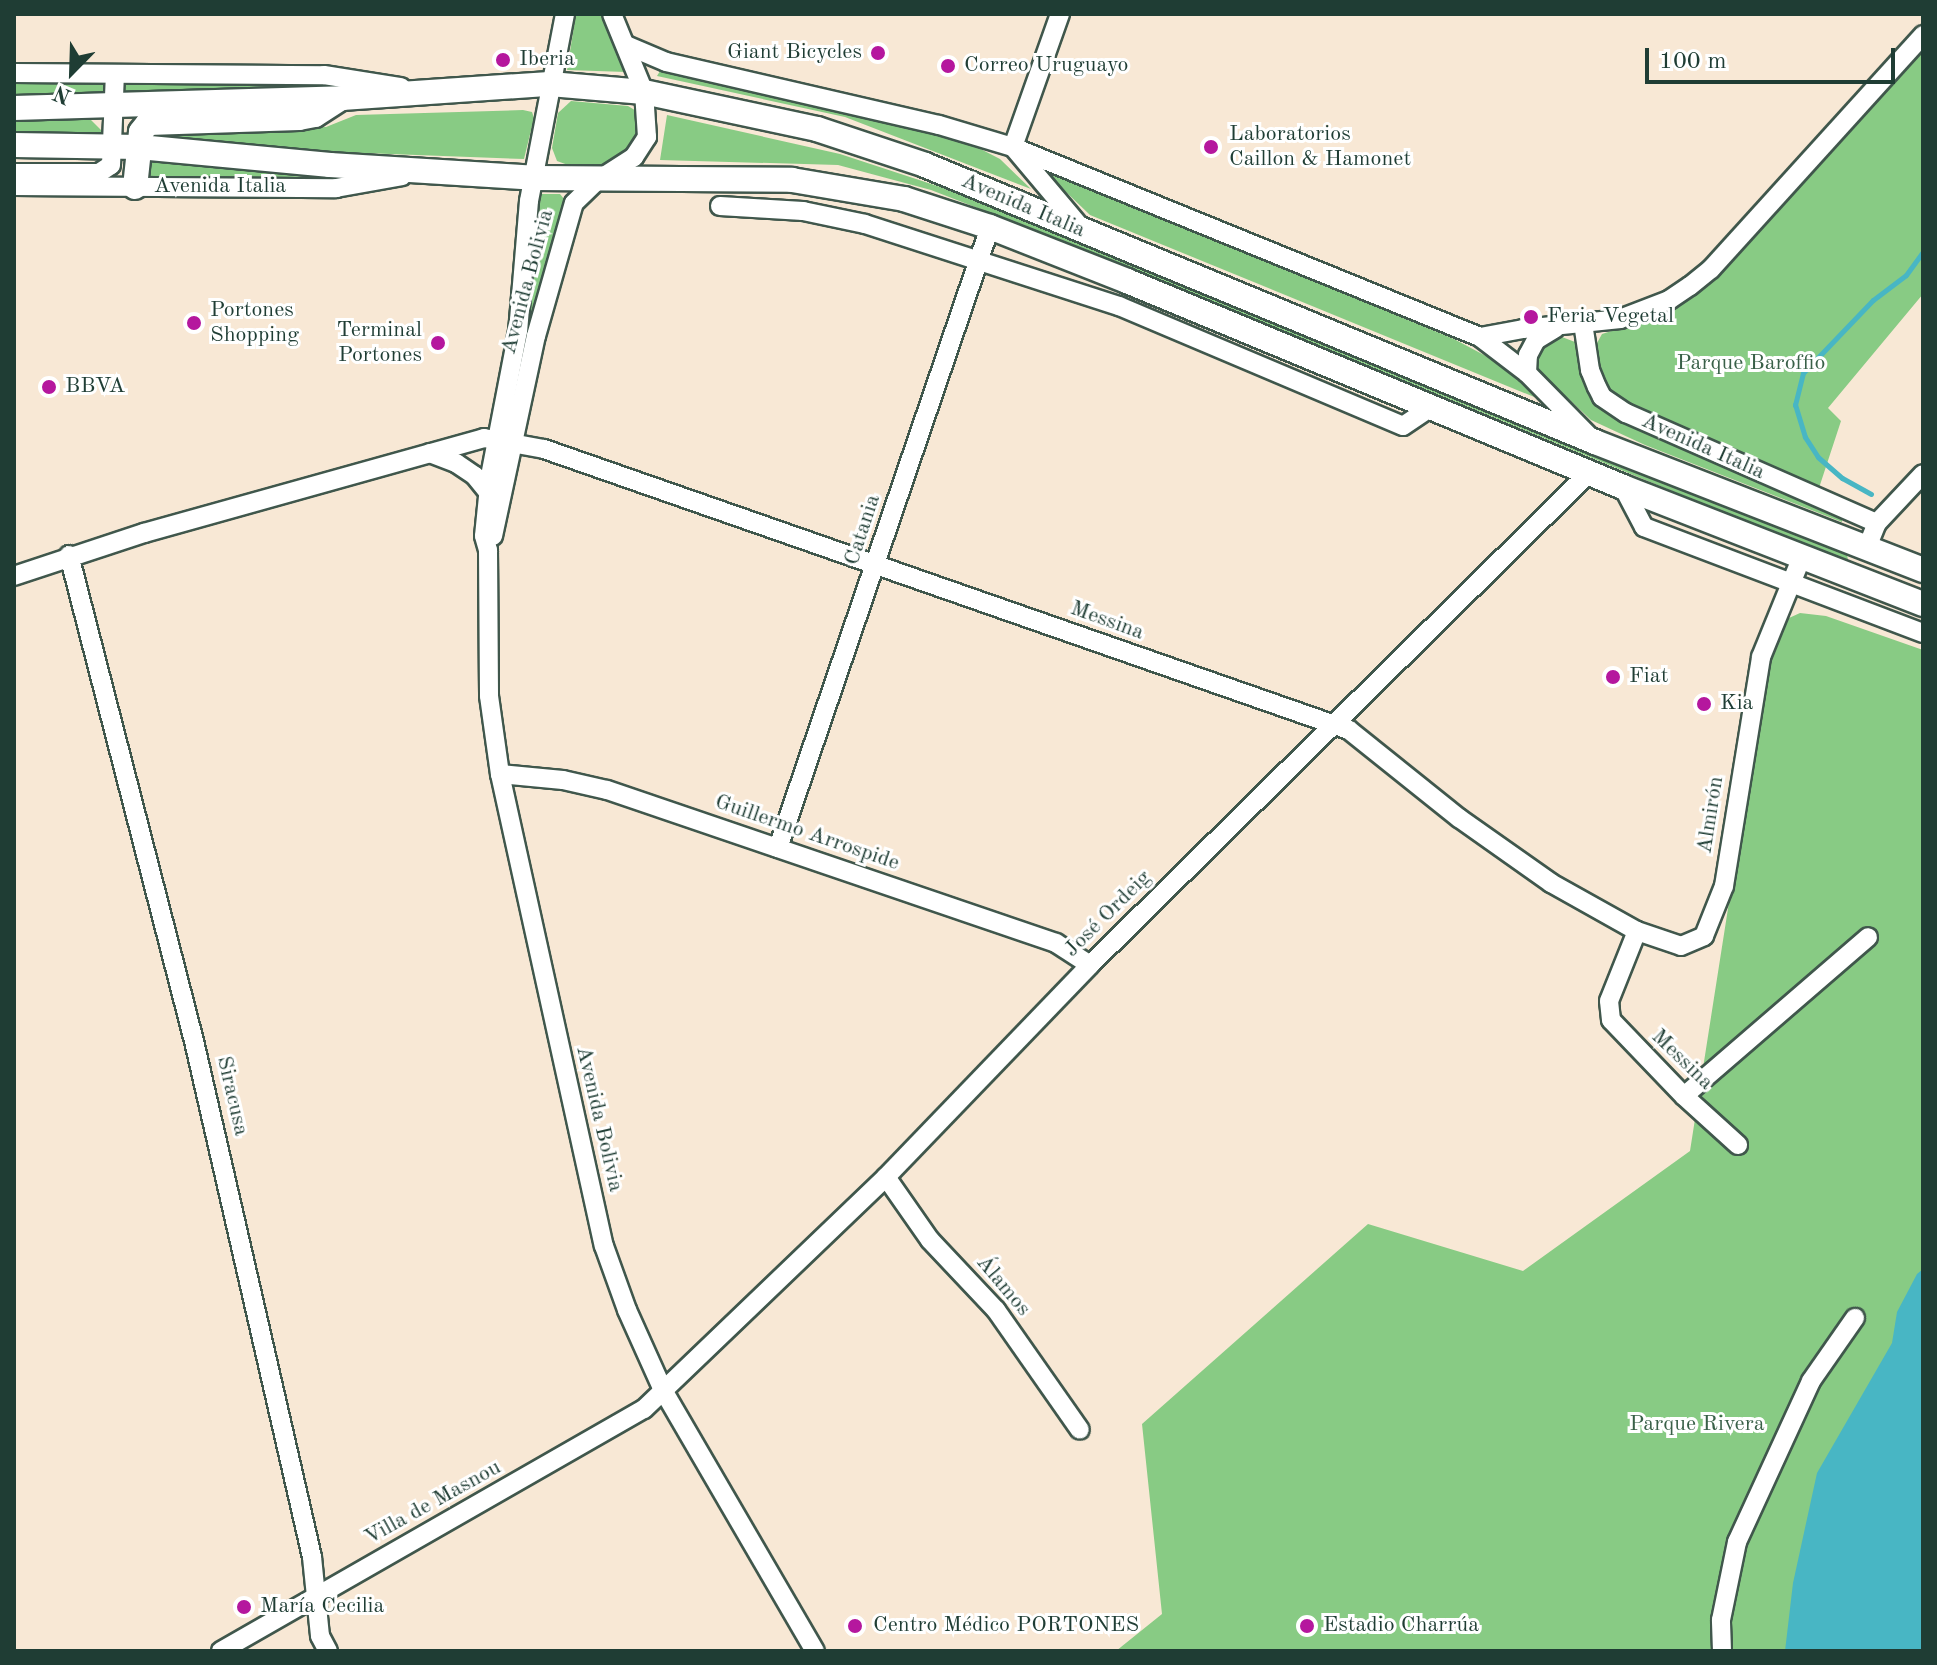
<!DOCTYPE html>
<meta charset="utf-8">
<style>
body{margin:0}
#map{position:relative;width:1937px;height:1665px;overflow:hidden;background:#f8e8d5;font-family:"Old Standard TT",serif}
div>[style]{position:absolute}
.green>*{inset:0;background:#88cb84}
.water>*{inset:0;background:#48b6c4}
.stream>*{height:5px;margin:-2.5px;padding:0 2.5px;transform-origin:2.5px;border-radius:2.5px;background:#48b6c4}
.roads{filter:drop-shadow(2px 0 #40574c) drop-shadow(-2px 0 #40574c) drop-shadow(0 2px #40574c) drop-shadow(0 -2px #40574c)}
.minor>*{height:18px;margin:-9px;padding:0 9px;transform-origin:9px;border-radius:9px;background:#fff}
.major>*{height:24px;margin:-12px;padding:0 12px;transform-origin:12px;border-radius:12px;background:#fff}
.dots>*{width:22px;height:22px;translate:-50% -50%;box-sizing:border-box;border:4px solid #fff;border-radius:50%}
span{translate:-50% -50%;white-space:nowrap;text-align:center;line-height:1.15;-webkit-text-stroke:6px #fff;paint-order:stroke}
.poi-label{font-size:22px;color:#1f3d34}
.right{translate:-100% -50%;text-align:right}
.left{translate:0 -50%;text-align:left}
.street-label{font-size:22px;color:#1f3d34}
.park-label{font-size:22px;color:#396048}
.frame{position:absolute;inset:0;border:16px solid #1f3d34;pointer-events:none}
.north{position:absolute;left:32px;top:32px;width:80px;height:80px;-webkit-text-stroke:6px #fff;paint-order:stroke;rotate:203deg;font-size:22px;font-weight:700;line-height:32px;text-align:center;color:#1f3d34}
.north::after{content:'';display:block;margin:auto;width:28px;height:36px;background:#1f3d34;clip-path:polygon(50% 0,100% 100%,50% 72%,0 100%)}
.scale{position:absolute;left:1645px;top:48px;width:250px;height:36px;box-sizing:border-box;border:4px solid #1f3d34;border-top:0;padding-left:10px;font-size:24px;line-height:28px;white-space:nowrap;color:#1f3d34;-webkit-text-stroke:6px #fff;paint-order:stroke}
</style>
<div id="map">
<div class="green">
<div style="clip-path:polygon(576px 14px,604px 14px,626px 72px,567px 70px)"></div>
<div style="clip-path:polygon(1923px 44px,1923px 294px,1828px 408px,1841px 421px,1818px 491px,1613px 395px,1604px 381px,1597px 353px,1597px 343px,1602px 334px,1649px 319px,1704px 288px)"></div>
<div style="clip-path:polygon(660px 71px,967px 142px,1000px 159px,1031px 189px,845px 117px,657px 76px)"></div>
<div style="clip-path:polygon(14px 81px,107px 82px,106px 93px,14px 97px)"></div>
<div style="clip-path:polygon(305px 81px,305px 86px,122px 93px,121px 82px)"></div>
<div style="clip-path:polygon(571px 101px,628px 106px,638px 112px,641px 130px,631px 152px,611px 164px,599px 166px,568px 165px,557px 161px,552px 148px,558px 113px)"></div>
<div style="clip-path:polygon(523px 110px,532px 112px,534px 118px,524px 159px,283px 150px,151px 136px,153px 132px,326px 127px,356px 115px)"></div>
<div style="clip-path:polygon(667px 115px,840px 154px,980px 200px,1847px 555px,1849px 564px,1117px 262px,931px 190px,838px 165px,660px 160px)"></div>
<div style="clip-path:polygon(14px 120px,91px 120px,106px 135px,14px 135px)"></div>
<div style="clip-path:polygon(144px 158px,334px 176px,149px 180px,146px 180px)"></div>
<div style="clip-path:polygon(1041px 168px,1454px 339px,1499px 363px,1544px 401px,1090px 215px)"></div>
<div style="clip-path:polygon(541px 194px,560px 194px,564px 199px,528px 338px,511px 418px,527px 321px)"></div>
<div style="clip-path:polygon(1562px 337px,1575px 342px,1601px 407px,1617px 418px,1842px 519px,1842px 522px,1645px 445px,1591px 420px,1538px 370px,1535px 363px,1538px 348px,1553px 338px)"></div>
<div style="clip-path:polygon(1800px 613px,1826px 616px,1923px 650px,1923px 1651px,1116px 1651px,1162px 1614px,1142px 1424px,1368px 1224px,1523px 1271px,1690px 1151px,1769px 647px,1778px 630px,1789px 618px)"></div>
</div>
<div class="water">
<div style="clip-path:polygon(1923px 1269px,1923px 1651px,1785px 1651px,1793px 1583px,1817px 1473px,1892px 1343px,1897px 1312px,1917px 1274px)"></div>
</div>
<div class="stream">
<div style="left:1871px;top:494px;width:33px;rotate:-151deg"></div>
<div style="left:1842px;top:478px;width:32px;rotate:-139deg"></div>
<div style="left:1818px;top:457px;width:24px;rotate:-123deg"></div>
<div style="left:1805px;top:437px;width:34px;rotate:-107deg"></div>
<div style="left:1795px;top:405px;width:33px;rotate:-76deg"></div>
<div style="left:1803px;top:373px;width:101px;rotate:-46.2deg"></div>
<div style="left:1873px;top:300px;width:41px;rotate:-37.1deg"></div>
<div style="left:1906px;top:275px;width:29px;rotate:-54deg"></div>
</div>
<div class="roads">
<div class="minor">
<div style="left:565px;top:14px;width:190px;rotate:100.9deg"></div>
<div style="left:529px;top:201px;width:130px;rotate:94.8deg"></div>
<div style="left:518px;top:331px;width:149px;rotate:100.9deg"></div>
<div style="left:490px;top:477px;width:59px;rotate:95.8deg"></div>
<div style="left:484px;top:536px;width:15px;rotate:74deg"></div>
<div style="left:488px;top:550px;width:146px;rotate:89.6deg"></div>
<div style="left:489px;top:696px;width:79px;rotate:82deg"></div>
<div style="left:500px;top:774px;width:483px;rotate:77.6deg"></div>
<div style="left:604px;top:1246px;width:68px;rotate:70.2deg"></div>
<div style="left:627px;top:1310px;width:88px;rotate:65.8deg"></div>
<div style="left:663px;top:1390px;width:302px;rotate:59.8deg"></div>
<div style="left:1060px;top:14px;width:141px;rotate:109.5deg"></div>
<div style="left:1013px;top:147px;width:107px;rotate:49.9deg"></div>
<div style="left:626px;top:45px;width:43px;rotate:23deg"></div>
<div style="left:666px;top:62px;width:280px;rotate:13deg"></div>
<div style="left:939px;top:125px;width:77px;rotate:16.6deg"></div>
<div style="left:1013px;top:147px;width:504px;rotate:22.14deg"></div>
<div style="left:1480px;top:337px;width:59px;rotate:37.5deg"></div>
<div style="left:1527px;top:373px;width:93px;rotate:45.4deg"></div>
<div style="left:14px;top:73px;width:310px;rotate:0.4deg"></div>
<div style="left:324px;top:75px;width:78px;rotate:8.9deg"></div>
<div style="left:14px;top:173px;width:85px"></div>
<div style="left:99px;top:173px;width:14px;rotate:-34deg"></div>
<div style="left:111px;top:165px;width:91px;rotate:-87.5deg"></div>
<div style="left:14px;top:186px;width:322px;rotate:0.4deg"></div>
<div style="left:336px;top:188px;width:67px;rotate:-10.3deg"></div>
<div style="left:720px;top:206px;width:83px;rotate:3.4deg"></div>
<div style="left:803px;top:211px;width:63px;rotate:11.8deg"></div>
<div style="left:865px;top:224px;width:267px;rotate:17.9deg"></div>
<div style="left:1119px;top:306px;width:308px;rotate:22.9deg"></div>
<div style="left:1403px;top:426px;width:34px;rotate:-34deg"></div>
<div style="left:1583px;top:323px;width:48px;rotate:81.5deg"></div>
<div style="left:1590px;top:370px;width:18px;rotate:68deg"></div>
<div style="left:1597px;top:387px;width:11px;rotate:63deg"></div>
<div style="left:1602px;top:397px;width:29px;rotate:34deg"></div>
<div style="left:1626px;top:413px;width:274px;rotate:23.7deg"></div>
<div style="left:1480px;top:337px;width:44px;rotate:-10.5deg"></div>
<div style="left:1523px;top:329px;width:98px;rotate:-5.9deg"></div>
<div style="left:1620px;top:319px;width:53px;rotate:-21.2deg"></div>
<div style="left:1669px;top:300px;width:25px;rotate:-34deg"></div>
<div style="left:1690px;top:286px;width:27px;rotate:-39deg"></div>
<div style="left:1711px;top:269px;width:316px;rotate:-47.8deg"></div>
<div style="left:1527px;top:373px;width:18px;rotate:-87deg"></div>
<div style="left:1528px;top:355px;width:17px;rotate:-62deg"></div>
<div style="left:1536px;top:340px;width:23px;rotate:-31deg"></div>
<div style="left:430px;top:453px;width:28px;rotate:21deg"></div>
<div style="left:456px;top:463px;width:23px;rotate:34deg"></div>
<div style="left:475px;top:476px;width:21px;rotate:51deg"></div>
<div style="left:1623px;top:487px;width:45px;rotate:62.3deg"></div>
<div style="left:1644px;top:527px;width:298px;rotate:20.8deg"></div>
<div style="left:493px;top:536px;width:205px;rotate:-77.9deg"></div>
<div style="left:536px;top:336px;width:138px;rotate:-74.1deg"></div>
<div style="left:574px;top:203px;width:33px;rotate:-44deg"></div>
<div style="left:598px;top:180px;width:43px;rotate:-32.6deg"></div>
<div style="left:634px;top:157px;width:24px;rotate:-57deg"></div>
<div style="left:647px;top:137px;width:45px;rotate:-93.8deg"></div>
<div style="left:644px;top:92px;width:84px;rotate:-112.3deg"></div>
<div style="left:1866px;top:550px;width:29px;rotate:-68deg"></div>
<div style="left:1877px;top:523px;width:67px;rotate:-46.8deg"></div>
<div style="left:69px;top:555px;width:502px;rotate:75.58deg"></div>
<div style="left:194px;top:1041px;width:529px;rotate:77.12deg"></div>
<div style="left:312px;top:1557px;width:79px;rotate:84.2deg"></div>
<div style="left:320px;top:1636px;width:17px;rotate:62deg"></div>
<div style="left:14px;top:576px;width:137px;rotate:-18.3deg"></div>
<div style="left:144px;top:533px;width:353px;rotate:-15.6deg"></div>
<div style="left:484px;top:438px;width:61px;rotate:10.4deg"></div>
<div style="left:544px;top:449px;width:853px;rotate:19.24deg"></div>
<div style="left:1349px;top:730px;width:141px;rotate:38.7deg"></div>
<div style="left:1459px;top:818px;width:113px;rotate:35.2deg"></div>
<div style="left:1551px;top:883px;width:98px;rotate:29.2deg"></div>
<div style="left:1637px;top:931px;width:46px;rotate:18.8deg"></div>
<div style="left:1681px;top:946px;width:25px;rotate:-23deg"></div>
<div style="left:1704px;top:936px;width:54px;rotate:-68.2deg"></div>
<div style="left:1724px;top:886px;width:232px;rotate:-80.8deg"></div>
<div style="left:1761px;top:657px;width:106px;rotate:-67.8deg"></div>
<div style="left:500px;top:774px;width:63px;rotate:5.4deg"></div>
<div style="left:563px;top:780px;width:45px;rotate:12.8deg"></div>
<div style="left:607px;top:790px;width:474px;rotate:18.8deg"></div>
<div style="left:1056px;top:943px;width:40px;rotate:32.9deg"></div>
<div style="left:778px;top:848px;width:656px;rotate:-71.15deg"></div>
<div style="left:1637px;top:931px;width:75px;rotate:111.8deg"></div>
<div style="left:1609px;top:1001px;width:19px;rotate:84deg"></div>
<div style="left:1611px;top:1020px;width:105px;rotate:46.2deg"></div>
<div style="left:1684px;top:1096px;width:73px;rotate:42.2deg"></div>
<div style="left:1684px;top:1096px;width:243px;rotate:-40.8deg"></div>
<div style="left:886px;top:1177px;width:77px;rotate:55.1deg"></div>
<div style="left:930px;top:1240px;width:96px;rotate:46.7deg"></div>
<div style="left:996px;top:1310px;width:146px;rotate:55deg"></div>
<div style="left:221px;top:1651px;width:487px;rotate:-29.8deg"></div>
<div style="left:644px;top:1409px;width:335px;rotate:-43.8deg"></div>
<div style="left:886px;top:1177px;width:294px;rotate:-46.1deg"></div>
<div style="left:1090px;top:965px;width:701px;rotate:-44.6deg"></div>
<div style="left:1722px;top:1651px;width:31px;rotate:-92deg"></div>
<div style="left:1721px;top:1620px;width:80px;rotate:-78.4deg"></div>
<div style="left:1737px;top:1542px;width:177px;rotate:-65.3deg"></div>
<div style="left:1811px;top:1381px;width:77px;rotate:-55.1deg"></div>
</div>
<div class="major">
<div style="left:14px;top:108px;width:328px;rotate:-1.7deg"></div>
<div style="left:342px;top:98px;width:208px;rotate:-3.9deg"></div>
<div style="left:550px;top:84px;width:94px;rotate:4.9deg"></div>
<div style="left:644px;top:92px;width:177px;rotate:12.1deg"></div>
<div style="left:817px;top:129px;width:114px;rotate:18.4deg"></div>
<div style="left:925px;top:165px;width:725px;rotate:22.46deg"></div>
<div style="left:1595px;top:442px;width:352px;rotate:21.3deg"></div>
<div style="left:14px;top:145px;width:125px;rotate:0.9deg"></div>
<div style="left:139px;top:147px;width:192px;rotate:5.4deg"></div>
<div style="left:330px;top:165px;width:204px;rotate:3.6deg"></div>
<div style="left:534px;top:178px;width:258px;rotate:0.4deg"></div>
<div style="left:792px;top:180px;width:114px;rotate:9.6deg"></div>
<div style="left:904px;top:199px;width:90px;rotate:18deg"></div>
<div style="left:990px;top:227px;width:147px;rotate:21.5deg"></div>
<div style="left:1127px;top:281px;width:537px;rotate:22.55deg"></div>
<div style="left:1623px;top:487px;width:322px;rotate:21.3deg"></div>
<div style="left:135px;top:187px;width:55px;rotate:-83.8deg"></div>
<div style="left:141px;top:132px;width:11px;rotate:-52deg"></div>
<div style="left:148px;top:123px;width:151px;rotate:-1.9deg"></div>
<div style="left:299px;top:118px;width:16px;rotate:-11deg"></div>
<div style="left:315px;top:115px;width:30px;rotate:-33deg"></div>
</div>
</div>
<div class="dots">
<div style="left:878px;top:53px;background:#b5179e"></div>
<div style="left:503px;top:60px;background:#b5179e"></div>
<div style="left:948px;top:66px;background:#b5179e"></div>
<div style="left:1211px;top:147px;background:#b5179e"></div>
<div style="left:1531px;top:317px;background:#b5179e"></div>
<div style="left:194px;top:323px;background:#b5179e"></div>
<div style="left:438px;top:343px;background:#b5179e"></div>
<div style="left:49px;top:387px;background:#b5179e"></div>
<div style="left:1613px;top:677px;background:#b5179e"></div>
<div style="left:1704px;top:704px;background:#b5179e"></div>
<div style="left:244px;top:1607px;background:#b5179e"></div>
<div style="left:855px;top:1626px;background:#b5179e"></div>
<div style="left:1307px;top:1626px;background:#b5179e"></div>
</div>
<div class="poi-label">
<span class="right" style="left:862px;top:53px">Giant Bicycles</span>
<span class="left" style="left:519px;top:60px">Iberia</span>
<span class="left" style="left:964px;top:66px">Correo Uruguayo</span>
<span class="left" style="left:1229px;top:147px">Laboratorios<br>Caillon &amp; Hamonet</span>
<span class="left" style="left:210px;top:323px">Portones<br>Shopping</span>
<span class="left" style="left:1547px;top:317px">Feria Vegetal</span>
<span class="right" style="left:422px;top:343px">Terminal<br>Portones</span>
<span class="left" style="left:65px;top:387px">BBVA</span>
<span class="left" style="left:1629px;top:677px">Fiat</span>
<span class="left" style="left:1720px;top:704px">Kia</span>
<span class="left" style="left:260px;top:1607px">María Cecilia</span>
<span class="left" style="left:873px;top:1626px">Centro Médico PORTONES</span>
<span class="left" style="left:1323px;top:1626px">Estadio Charrúa</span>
</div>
<div class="street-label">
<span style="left:220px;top:187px">Avenida Italia</span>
<span style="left:1023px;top:206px;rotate:23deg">Avenida Italia</span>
<span style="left:528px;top:282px;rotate:-75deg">Avenida Bolivia</span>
<span style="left:1703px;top:447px;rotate:24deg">Avenida Italia</span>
<span style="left:863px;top:530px;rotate:-72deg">Catania</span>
<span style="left:1107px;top:621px;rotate:20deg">Messina</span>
<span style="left:1711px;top:815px;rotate:-81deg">Almirón</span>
<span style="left:807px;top:833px;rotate:19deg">Guillermo Arrospide</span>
<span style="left:1108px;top:914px;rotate:-45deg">José Ordeig</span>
<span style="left:1682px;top:1060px;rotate:44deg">Messina</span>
<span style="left:232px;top:1096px;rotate:77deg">Siracusa</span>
<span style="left:599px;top:1119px;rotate:77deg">Avenida Bolivia</span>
<span style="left:1003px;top:1286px;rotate:50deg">Álamos</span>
<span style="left:433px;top:1503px;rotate:-29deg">Villa de Masnou</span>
</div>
<div class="park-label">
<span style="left:1751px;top:364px">Parque Baroffio</span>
<span style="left:1697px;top:1425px">Parque Rivera</span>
</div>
<div class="frame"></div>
<div class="north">N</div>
<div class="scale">100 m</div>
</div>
